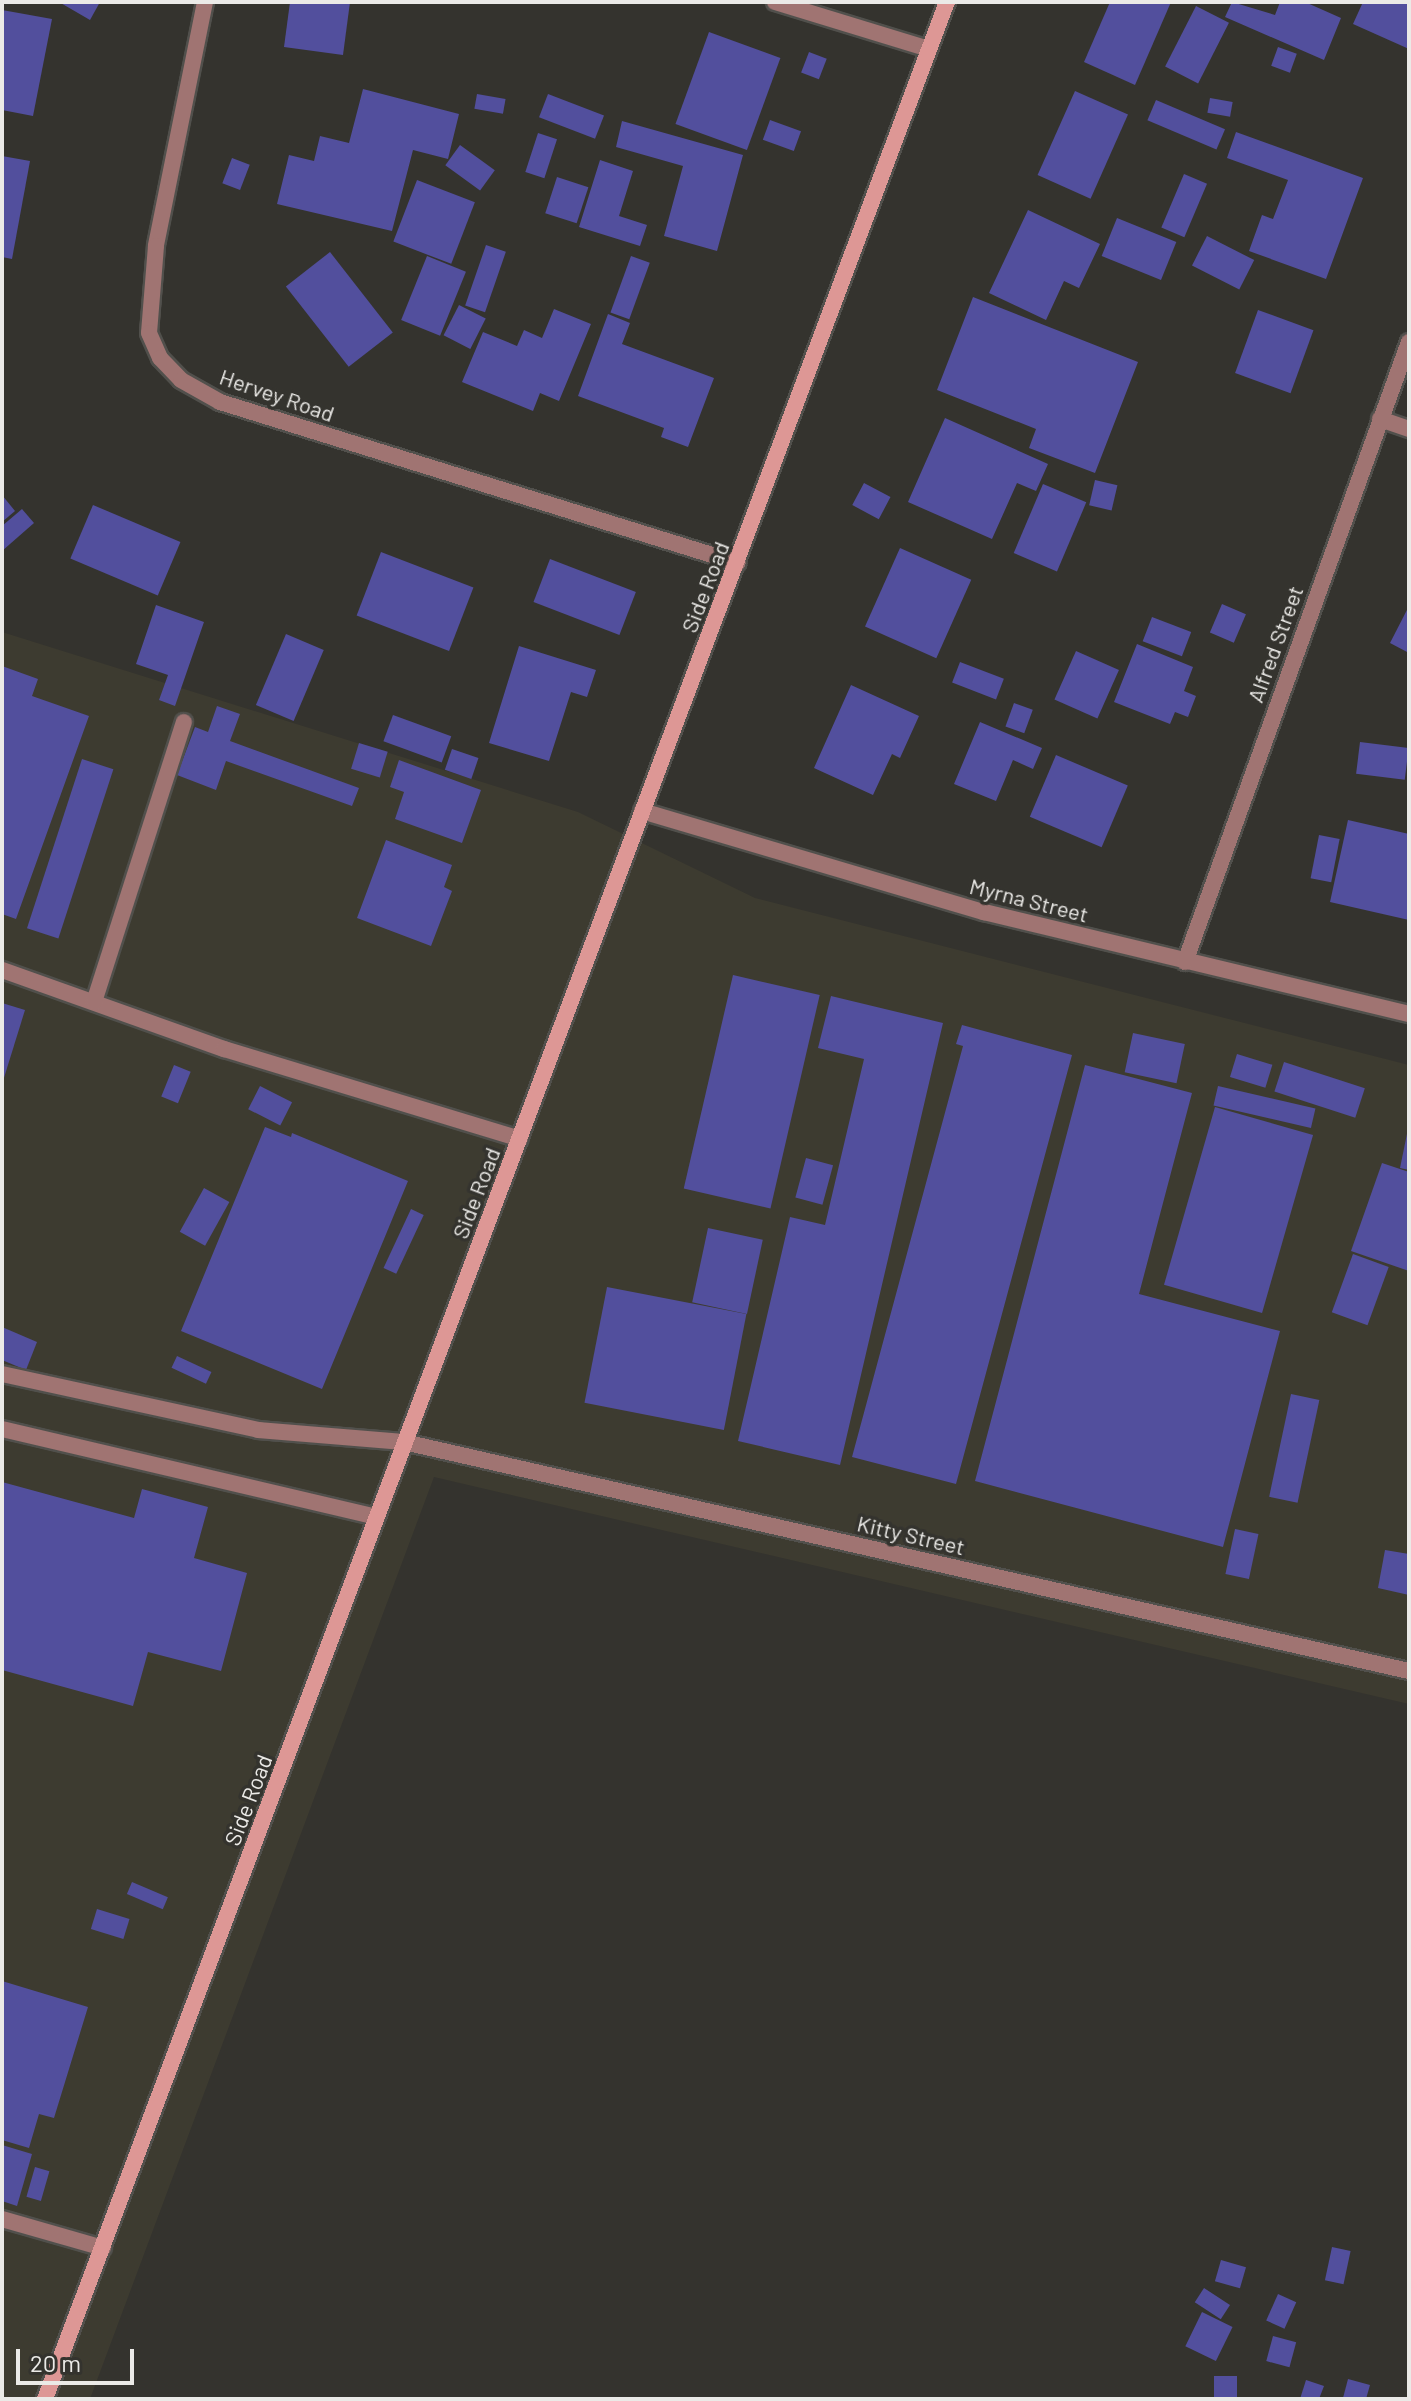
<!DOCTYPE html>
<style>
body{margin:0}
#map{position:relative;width:1411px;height:2401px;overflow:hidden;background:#34332e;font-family:Barlow,sans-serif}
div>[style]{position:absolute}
.built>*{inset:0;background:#3d3b30}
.building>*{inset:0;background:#524f9d;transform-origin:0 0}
.roads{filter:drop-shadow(2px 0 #51504c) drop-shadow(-2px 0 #51504c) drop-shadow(0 2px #51504c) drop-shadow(0 -2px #51504c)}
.lane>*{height:16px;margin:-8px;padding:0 8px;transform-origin:8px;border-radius:8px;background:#a07472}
.street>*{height:16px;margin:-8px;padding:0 8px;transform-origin:8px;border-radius:8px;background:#a07472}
.secondary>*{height:16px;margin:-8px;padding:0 8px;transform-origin:8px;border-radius:8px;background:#dd9795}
span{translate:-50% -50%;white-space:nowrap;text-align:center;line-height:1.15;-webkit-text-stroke:7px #34332e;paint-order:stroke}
.street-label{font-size:22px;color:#ebeae7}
.frame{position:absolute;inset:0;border:4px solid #ebeae7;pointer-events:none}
.scale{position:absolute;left:16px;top:2349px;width:118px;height:36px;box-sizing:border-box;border:4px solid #ebeae7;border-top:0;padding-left:10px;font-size:24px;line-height:28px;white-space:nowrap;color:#ebeae7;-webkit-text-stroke:6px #34332e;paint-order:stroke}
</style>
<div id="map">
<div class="built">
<div style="clip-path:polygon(2px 632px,578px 812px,755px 898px,1409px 1065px,1409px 1704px,434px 1477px,90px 2399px,2px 2399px)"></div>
</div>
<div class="building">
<div style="clip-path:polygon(59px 2px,100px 2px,90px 20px)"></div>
<div style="clip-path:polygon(290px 2px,350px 2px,343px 55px,284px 47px)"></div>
<div style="clip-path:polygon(1110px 2px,1171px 2px,1135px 85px,1084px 62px)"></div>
<div style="clip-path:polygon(1232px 2px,1275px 15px,1280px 2px,1305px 2px,1341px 18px,1324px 60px,1225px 17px)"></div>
<div style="clip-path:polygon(1363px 2px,1409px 2px,1409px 49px,1353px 24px)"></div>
<div style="left:1196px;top:6px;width:37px;height:68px;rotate:27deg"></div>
<div style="clip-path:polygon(2px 10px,52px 19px,33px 116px,2px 110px)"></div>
<div style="left:709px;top:32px;width:76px;height:98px;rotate:20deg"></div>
<div style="left:1278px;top:47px;width:20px;height:20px;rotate:20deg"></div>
<div style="left:809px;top:52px;width:19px;height:22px;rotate:21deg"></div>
<div style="clip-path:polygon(363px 89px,459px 114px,448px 159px,413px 150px,392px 231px,277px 204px,289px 155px,314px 161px,320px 136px,349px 143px)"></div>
<div style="left:1075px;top:91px;width:58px;height:92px;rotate:24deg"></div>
<div style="left:477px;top:94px;width:29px;height:15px;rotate:10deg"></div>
<div style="left:548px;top:94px;width:60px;height:25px;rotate:21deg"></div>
<div style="left:1210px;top:98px;width:23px;height:15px;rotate:10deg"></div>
<div style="left:1156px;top:100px;width:75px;height:22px;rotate:23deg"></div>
<div style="left:770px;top:120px;width:33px;height:21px;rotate:20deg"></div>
<div style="clip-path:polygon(622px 121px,743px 155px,717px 251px,664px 236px,683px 166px,616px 147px)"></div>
<div style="clip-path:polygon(1236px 132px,1363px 178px,1326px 279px,1249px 251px,1262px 215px,1273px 219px,1288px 180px,1227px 158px)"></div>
<div style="left:538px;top:133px;width:20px;height:41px;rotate:18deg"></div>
<div style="left:460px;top:145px;width:43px;height:25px;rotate:36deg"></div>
<div style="clip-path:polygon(2px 156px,30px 161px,12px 259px,2px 257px)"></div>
<div style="left:232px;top:158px;width:19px;height:27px;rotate:21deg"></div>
<div style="clip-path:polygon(600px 160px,633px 171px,619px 216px,647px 225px,640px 246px,579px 227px)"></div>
<div style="left:1184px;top:174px;width:25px;height:58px;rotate:23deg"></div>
<div style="left:557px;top:177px;width:33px;height:38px;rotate:18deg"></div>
<div style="left:417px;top:180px;width:62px;height:66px;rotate:21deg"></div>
<div style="clip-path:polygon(1028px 210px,1100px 244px,1079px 288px,1064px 281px,1046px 320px,989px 293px)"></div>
<div style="left:1117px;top:218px;width:64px;height:41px;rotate:22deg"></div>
<div style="left:1207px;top:236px;width:53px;height:33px;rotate:27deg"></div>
<div style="left:486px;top:245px;width:21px;height:64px;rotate:19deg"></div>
<div style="left:330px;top:252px;width:102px;height:56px;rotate:52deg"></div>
<div style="left:427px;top:256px;width:42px;height:69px;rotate:22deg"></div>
<div style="left:631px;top:256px;width:20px;height:60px;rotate:20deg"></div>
<div style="clip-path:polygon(973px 297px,1138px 362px,1095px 473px,1029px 448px,1036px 429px,937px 390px)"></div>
<div style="left:459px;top:305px;width:30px;height:34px;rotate:27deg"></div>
<div style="clip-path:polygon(554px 309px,591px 324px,559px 401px,540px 393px,533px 411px,462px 382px,483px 332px,517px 346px,524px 330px,542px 338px)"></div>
<div style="left:1258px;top:310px;width:59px;height:67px;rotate:20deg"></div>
<div style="clip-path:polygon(608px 314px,630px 323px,622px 344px,714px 378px,688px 447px,661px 437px,664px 428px,578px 396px)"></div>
<div style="clip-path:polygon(945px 418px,1048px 464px,1036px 491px,1017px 483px,992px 539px,908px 502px)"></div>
<div style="left:1095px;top:480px;width:23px;height:26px;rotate:13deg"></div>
<div style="left:864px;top:483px;width:30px;height:25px;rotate:28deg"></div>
<div style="left:1043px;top:484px;width:47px;height:75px;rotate:23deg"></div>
<div style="clip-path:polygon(2px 495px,15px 511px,2px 522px)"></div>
<div style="left:93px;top:505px;width:95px;height:58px;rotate:23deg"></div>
<div style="clip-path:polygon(22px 509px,34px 523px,2px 551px,2px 526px)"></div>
<div style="left:900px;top:548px;width:78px;height:86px;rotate:24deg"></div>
<div style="left:381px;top:552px;width:99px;height:68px;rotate:21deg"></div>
<div style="left:550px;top:559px;width:92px;height:46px;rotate:21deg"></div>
<div style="left:1222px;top:604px;width:26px;height:31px;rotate:23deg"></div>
<div style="clip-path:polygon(156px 605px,204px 622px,175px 706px,159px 700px,168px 675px,136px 664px)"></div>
<div style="clip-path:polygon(1409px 606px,1409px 653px,1390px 643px)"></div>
<div style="left:1152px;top:617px;width:42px;height:26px;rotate:21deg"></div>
<div style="left:286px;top:634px;width:41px;height:77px;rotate:23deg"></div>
<div style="clip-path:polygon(1137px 644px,1193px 667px,1184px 691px,1196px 696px,1188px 717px,1175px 712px,1170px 724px,1114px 702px)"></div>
<div style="clip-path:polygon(519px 646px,596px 670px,587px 697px,571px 692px,549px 761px,489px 743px)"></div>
<div style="left:1076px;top:651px;width:47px;height:53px;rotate:24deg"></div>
<div style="left:960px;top:662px;width:47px;height:22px;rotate:21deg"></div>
<div style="clip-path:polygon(2px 666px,38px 679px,32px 696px,89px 716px,16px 919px,2px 914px)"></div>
<div style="clip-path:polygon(851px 685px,919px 716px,900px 758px,892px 754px,873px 795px,814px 768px)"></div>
<div style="left:1014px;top:703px;width:20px;height:25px;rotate:20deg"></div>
<div style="clip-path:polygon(217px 706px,240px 714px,230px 741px,359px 788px,352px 806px,226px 761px,216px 790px,177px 775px,195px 727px,208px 732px)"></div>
<div style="left:393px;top:715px;width:62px;height:28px;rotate:20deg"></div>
<div style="clip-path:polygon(980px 722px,1042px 748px,1033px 769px,1013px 760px,996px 801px,954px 784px)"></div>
<div style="left:1360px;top:742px;width:49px;height:32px;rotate:7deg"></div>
<div style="left:359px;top:743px;width:30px;height:27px;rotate:17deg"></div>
<div style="left:452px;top:749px;width:28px;height:22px;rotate:19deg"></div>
<div style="left:1056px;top:755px;width:78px;height:67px;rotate:23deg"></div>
<div style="left:82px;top:759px;width:33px;height:178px;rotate:18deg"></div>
<div style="clip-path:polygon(399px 760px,481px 790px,462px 843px,395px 819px,404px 792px,390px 787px)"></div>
<div style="clip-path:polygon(1348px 820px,1409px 834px,1409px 920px,1330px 902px)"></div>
<div style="left:1319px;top:835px;width:21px;height:44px;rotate:11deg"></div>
<div style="clip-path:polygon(386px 840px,452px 865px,444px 887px,452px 891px,431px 946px,357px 918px)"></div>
<div style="left:733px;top:975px;width:89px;height:219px;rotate:13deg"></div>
<div style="clip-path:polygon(831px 996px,943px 1023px,840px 1465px,738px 1441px,790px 1217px,825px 1225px,864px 1059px,818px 1048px)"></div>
<div style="clip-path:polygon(2px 1003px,25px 1010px,3px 1081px,2px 1081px)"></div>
<div style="clip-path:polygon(962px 1025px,1072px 1055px,956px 1484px,852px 1457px,963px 1046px,956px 1044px)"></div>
<div style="left:1133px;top:1033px;width:53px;height:40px;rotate:12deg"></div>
<div style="left:1237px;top:1054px;width:37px;height:24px;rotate:17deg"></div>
<div style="left:1284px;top:1062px;width:85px;height:31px;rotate:18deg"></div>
<div style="left:174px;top:1065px;width:18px;height:34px;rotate:22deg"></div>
<div style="clip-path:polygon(1085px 1065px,1192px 1093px,1139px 1294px,1280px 1331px,1223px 1547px,975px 1481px)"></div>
<div style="left:260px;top:1086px;width:36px;height:26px;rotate:27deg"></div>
<div style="left:1218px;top:1086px;width:100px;height:20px;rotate:13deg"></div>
<div style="left:1215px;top:1107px;width:102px;height:185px;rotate:16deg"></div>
<div style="clip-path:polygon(265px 1127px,291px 1137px,292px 1133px,408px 1181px,322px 1389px,181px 1331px)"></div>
<div style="clip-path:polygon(1408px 1129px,1409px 1129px,1409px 1170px,1400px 1168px)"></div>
<div style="left:806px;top:1158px;width:28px;height:41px;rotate:15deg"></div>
<div style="clip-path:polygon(1382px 1163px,1409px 1172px,1409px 1271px,1351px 1251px)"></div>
<div style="left:204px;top:1188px;width:29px;height:50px;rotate:29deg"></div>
<div style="left:411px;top:1209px;width:14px;height:65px;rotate:25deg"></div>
<div style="left:708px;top:1228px;width:56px;height:76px;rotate:12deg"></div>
<div style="left:1353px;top:1254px;width:38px;height:62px;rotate:20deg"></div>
<div style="left:607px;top:1287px;width:142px;height:118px;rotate:11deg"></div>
<div style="clip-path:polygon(2px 1327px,37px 1342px,26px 1370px,2px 1360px)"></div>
<div style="left:177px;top:1356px;width:38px;height:13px;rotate:25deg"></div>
<div style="left:1291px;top:1394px;width:29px;height:105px;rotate:12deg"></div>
<div style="clip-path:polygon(2px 1482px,134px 1518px,142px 1489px,208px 1507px,194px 1558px,247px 1573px,221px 1671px,148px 1652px,133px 1706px,2px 1670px)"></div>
<div style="left:1235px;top:1529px;width:24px;height:46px;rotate:12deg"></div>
<div style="clip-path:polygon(1385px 1550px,1409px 1554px,1409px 1595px,1378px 1588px)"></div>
<div style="left:132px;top:1882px;width:39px;height:13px;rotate:23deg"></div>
<div style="left:97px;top:1909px;width:34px;height:21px;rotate:17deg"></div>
<div style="clip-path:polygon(2px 1981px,88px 2007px,54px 2118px,39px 2114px,29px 2148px,2px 2140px)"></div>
<div style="clip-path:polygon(2px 2145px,32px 2154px,17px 2206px,2px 2201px)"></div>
<div style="left:35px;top:2167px;width:15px;height:31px;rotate:16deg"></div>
<div style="left:1332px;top:2247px;width:19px;height:34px;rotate:12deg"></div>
<div style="left:1221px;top:2260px;width:26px;height:22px;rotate:16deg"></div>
<div style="left:1204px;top:2288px;width:31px;height:17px;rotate:33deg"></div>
<div style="left:1278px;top:2294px;width:20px;height:29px;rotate:24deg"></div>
<div style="left:1202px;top:2312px;width:34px;height:38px;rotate:26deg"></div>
<div style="left:1273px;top:2336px;width:24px;height:26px;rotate:15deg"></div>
<div style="left:1237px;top:2376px;width:23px;height:23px;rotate:90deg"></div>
<div style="clip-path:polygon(1348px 2379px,1370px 2385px,1366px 2399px,1343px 2398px)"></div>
<div style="clip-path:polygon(1306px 2380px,1324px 2386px,1319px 2399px,1300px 2399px)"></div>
</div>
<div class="roads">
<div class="lane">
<div style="left:2px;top:970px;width:236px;rotate:19.6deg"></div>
<div style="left:224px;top:1049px;width:309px;rotate:16.9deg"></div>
<div style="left:94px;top:1002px;width:294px;rotate:-72.2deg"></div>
<div style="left:2px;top:1374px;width:262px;rotate:12.3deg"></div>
<div style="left:258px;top:1430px;width:146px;rotate:4.7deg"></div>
<div style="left:2px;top:1429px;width:385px;rotate:13.2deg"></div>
<div style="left:2px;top:2219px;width:105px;rotate:16deg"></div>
</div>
<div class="street">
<div style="left:205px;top:2px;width:249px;rotate:101.4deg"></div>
<div style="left:156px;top:246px;width:87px;rotate:94.6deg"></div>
<div style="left:149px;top:333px;width:27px;rotate:66deg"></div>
<div style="left:160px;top:358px;width:30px;rotate:46deg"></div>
<div style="left:181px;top:380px;width:45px;rotate:29.4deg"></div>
<div style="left:220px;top:402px;width:542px;rotate:17.27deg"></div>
<div style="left:775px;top:2px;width:161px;rotate:17deg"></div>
<div style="left:1380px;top:419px;width:31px;rotate:19deg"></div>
<div style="left:642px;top:811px;width:357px;rotate:16.5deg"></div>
<div style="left:984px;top:912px;width:437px;rotate:13.5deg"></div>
<div style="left:1185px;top:962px;width:659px;rotate:-70.14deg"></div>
<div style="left:404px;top:1442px;width:1031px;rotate:12.84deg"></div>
</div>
<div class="secondary">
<div style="left:45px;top:2399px;width:2561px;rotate:-69.38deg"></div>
</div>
</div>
<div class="street-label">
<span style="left:277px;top:395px;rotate:19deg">Hervey Road</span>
<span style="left:705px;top:587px;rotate:-69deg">Side Road</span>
<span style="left:1275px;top:644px;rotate:-70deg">Alfred Street</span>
<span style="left:1029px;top:900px;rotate:14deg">Myrna Street</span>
<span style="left:476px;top:1193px;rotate:-69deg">Side Road</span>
<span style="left:911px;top:1535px;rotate:13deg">Kitty Street</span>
<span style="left:248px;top:1800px;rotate:-69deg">Side Road</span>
</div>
<div class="frame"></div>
<div class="scale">20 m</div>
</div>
